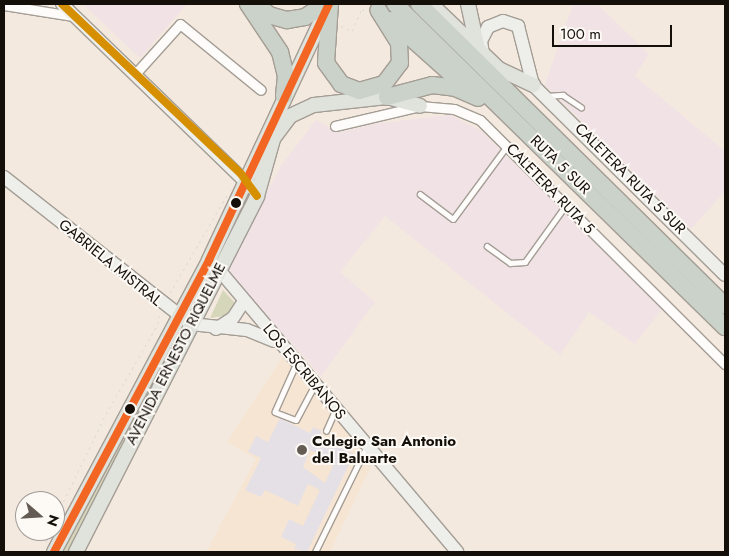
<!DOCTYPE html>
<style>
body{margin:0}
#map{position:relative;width:729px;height:556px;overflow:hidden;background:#f3e9de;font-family:Jost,sans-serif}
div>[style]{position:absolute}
.built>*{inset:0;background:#f6e5d2}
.industrial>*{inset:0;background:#f1e2e6}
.green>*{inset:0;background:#d6d6bb}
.building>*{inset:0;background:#e5e0e5}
.path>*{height:1px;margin-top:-0.5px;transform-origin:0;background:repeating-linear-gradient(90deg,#dddbd7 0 2.5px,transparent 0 6.5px)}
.roads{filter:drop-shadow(1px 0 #a49d95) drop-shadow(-1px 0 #a49d95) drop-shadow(0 1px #a49d95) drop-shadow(0 -1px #a49d95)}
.lane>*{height:4.5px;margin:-2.25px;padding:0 2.25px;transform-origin:2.25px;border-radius:2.25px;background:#fdfcfa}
.street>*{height:9px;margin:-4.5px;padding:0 4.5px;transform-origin:4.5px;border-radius:4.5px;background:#fdfcfa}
.secondary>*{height:12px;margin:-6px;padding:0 6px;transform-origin:6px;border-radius:6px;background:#eeefeb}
.primary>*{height:14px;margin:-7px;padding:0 7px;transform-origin:7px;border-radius:7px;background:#dfe3dc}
.highway>*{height:16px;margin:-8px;padding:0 8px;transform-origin:8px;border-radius:8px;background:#cad2c9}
.bus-1>*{height:8px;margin:-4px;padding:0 4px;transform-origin:4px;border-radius:4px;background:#f26522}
.bus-2>*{height:8px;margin:-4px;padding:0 4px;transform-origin:4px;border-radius:4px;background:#d58f01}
.dots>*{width:14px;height:14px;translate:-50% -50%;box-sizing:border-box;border:2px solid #fdf9f5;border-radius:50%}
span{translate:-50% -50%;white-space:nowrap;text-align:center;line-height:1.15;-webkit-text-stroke:4px #fdf9f5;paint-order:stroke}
.street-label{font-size:15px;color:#150f09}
.poi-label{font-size:15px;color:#150f09;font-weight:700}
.left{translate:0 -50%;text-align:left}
.frame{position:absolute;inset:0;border:5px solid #150f09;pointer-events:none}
.north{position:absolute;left:15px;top:491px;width:50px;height:50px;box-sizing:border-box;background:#fdf9f5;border:1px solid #a09b97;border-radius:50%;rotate:109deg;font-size:14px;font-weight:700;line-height:20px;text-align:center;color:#150f09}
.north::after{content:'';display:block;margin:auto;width:18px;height:22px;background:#635b54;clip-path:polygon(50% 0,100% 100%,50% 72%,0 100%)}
.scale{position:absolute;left:552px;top:25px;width:120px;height:22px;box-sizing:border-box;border:2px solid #150f09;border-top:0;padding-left:6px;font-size:15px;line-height:18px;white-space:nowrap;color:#150f09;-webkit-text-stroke:4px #fdf9f5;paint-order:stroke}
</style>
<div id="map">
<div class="built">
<div style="clip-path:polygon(283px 356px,373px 462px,330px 552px,206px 552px,256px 459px,227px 442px)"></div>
</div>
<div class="industrial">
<div style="clip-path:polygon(83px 4px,187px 4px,140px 58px)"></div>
<div style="clip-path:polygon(573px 4px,597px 4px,649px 54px,635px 76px,725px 151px,725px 191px,691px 229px,545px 85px)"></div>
<div style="clip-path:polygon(450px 115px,480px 130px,663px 308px,635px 344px,589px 312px,560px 355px,385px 216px,340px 272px,375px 302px,321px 376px,225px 269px,281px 166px,316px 120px,338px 133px,373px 124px)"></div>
</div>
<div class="green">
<div style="clip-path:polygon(223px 290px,236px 304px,224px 316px,210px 318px)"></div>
<div style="clip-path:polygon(180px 323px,184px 325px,72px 552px,62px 552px)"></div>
</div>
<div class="building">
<div style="clip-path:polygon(evenodd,280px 418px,310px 433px,313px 427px,322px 431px,319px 438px,354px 454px,307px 552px,294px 549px,296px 544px,281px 537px,289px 519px,303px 526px,320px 490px,308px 484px,298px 506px,265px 490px,261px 497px,245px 490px,261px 458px,248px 452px,256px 436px,268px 442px,280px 418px,310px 450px,335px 461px,325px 483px,303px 467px,310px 450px)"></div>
</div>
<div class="path">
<div style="left:341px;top:26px;width:12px;rotate:24deg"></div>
<div style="left:352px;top:31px;width:24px;rotate:-66deg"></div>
<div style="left:362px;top:9px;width:4px;rotate:34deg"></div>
<div style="left:170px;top:293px;width:113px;rotate:-59.8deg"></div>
<div style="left:55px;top:519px;width:117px;rotate:-64.1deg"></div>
<div style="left:106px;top:414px;width:104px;rotate:-60deg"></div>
<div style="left:158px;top:324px;width:12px;rotate:-81deg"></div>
<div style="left:46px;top:542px;width:12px;rotate:-70deg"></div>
</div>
<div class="roads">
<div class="lane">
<div style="left:547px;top:96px;width:16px;rotate:-4deg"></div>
<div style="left:563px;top:95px;width:22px;rotate:34deg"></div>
<div style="left:420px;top:194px;width:41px;rotate:37.1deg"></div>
<div style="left:453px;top:219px;width:91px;rotate:-53.5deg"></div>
<div style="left:487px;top:246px;width:29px;rotate:36deg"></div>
<div style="left:510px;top:263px;width:15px;rotate:-4deg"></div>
<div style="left:525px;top:262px;width:70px;rotate:-54.3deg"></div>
<div style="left:296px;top:365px;width:51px;rotate:114.1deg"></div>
<div style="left:275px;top:412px;width:22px;rotate:21deg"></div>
<div style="left:296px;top:420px;width:38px;rotate:-62deg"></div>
<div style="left:326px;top:431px;width:22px;rotate:-66deg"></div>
<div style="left:315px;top:552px;width:116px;rotate:-63.9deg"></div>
</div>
<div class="street">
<div style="left:4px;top:5px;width:70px;rotate:9.1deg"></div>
<div style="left:135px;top:74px;width:67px;rotate:-48deg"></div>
<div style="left:180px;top:24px;width:104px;rotate:39.2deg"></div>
<div style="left:335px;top:126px;width:87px;rotate:-13.2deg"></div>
<div style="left:420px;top:106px;width:34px;rotate:5deg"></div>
<div style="left:454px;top:109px;width:28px;rotate:23deg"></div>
<div style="left:480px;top:120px;width:346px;rotate:44.9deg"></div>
</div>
<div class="secondary">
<div style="left:62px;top:4px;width:264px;rotate:44.1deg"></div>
<div style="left:483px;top:54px;width:13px;rotate:-99deg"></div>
<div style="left:481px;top:41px;width:16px;rotate:-63deg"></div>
<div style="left:488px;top:27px;width:16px;rotate:-22deg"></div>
<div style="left:503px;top:21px;width:16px;rotate:18deg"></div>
<div style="left:518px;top:26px;width:61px;rotate:75.7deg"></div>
<div style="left:533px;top:85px;width:270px;rotate:44.7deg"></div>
<div style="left:4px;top:177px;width:238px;rotate:38.2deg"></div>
<div style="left:191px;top:324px;width:56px;rotate:6.1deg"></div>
<div style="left:247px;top:330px;width:29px;rotate:22deg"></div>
<div style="left:214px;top:264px;width:377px;rotate:49.8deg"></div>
<div style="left:216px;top:329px;width:20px;rotate:-33deg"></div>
<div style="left:233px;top:318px;width:20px;rotate:-57deg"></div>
</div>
<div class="primary">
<div style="left:431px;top:4px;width:94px;rotate:43.7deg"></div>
<div style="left:499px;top:69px;width:38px;rotate:25deg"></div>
<div style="left:468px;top:4px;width:42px;rotate:77.6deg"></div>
<div style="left:272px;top:140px;width:30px;rotate:-53deg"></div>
<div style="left:290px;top:116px;width:26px;rotate:-25deg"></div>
<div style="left:314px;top:105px;width:73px;rotate:-6.3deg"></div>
<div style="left:387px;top:97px;width:34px;rotate:15deg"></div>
<div style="left:54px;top:552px;width:331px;rotate:-62deg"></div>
<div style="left:209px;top:260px;width:280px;rotate:-64.9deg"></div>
<div style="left:76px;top:552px;width:399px;rotate:-63deg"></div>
<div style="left:257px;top:196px;width:62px;rotate:-74.2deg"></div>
</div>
<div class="highway">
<div style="left:248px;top:4px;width:58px;rotate:56.3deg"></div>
<div style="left:280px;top:52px;width:25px;rotate:76deg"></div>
<div style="left:286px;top:76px;width:20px;rotate:96deg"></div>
<div style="left:256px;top:4px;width:17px;rotate:40deg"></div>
<div style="left:269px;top:15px;width:19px;rotate:16deg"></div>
<div style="left:287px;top:20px;width:18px;rotate:-9deg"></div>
<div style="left:305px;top:17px;width:24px;rotate:-33deg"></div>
<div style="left:330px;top:4px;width:59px;rotate:93.9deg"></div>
<div style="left:326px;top:63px;width:26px;rotate:54deg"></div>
<div style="left:341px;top:84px;width:19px;rotate:21deg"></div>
<div style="left:359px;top:91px;width:26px;rotate:-16deg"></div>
<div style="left:384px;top:84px;width:26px;rotate:-53deg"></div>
<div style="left:400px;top:63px;width:20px;rotate:-93deg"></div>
<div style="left:399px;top:43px;width:39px;rotate:-122deg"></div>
<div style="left:395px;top:4px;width:462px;rotate:44.4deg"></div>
<div style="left:419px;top:4px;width:430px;rotate:44.6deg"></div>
<div style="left:391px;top:20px;width:90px;rotate:41.8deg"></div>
<div style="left:387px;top:97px;width:47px;rotate:-14.9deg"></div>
<div style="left:432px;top:85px;width:23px;rotate:7deg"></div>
<div style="left:455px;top:88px;width:25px;rotate:23deg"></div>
</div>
</div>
<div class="bus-1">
<div style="left:54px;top:552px;width:331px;rotate:-62deg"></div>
<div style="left:209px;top:260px;width:283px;rotate:-64.9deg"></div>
</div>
<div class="bus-2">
<div style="left:62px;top:4px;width:247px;rotate:43.5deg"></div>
<div style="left:241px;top:174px;width:27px;rotate:54deg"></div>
</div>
<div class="dots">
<div style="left:236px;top:203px;background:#150f09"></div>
<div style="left:130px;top:409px;background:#150f09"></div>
<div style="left:302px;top:450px;background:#635b54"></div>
</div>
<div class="street-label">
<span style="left:560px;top:165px;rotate:44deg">RUTA 5 SUR</span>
<span style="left:630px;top:179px;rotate:45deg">CALETERA RUTA 5 SUR</span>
<span style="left:550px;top:189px;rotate:46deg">CALETERA RUTA 5</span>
<span style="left:110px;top:263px;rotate:39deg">GABRIELA MISTRAL</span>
<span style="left:176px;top:354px;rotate:-63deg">AVENIDA ERNESTO RIQUELME</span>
<span style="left:304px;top:372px;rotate:50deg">LOS ESCRIBANOS</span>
</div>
<div class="poi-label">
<span class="left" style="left:312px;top:450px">Colegio San Antonio<br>del Baluarte</span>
</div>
<div class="frame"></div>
<div class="north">N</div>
<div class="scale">100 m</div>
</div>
